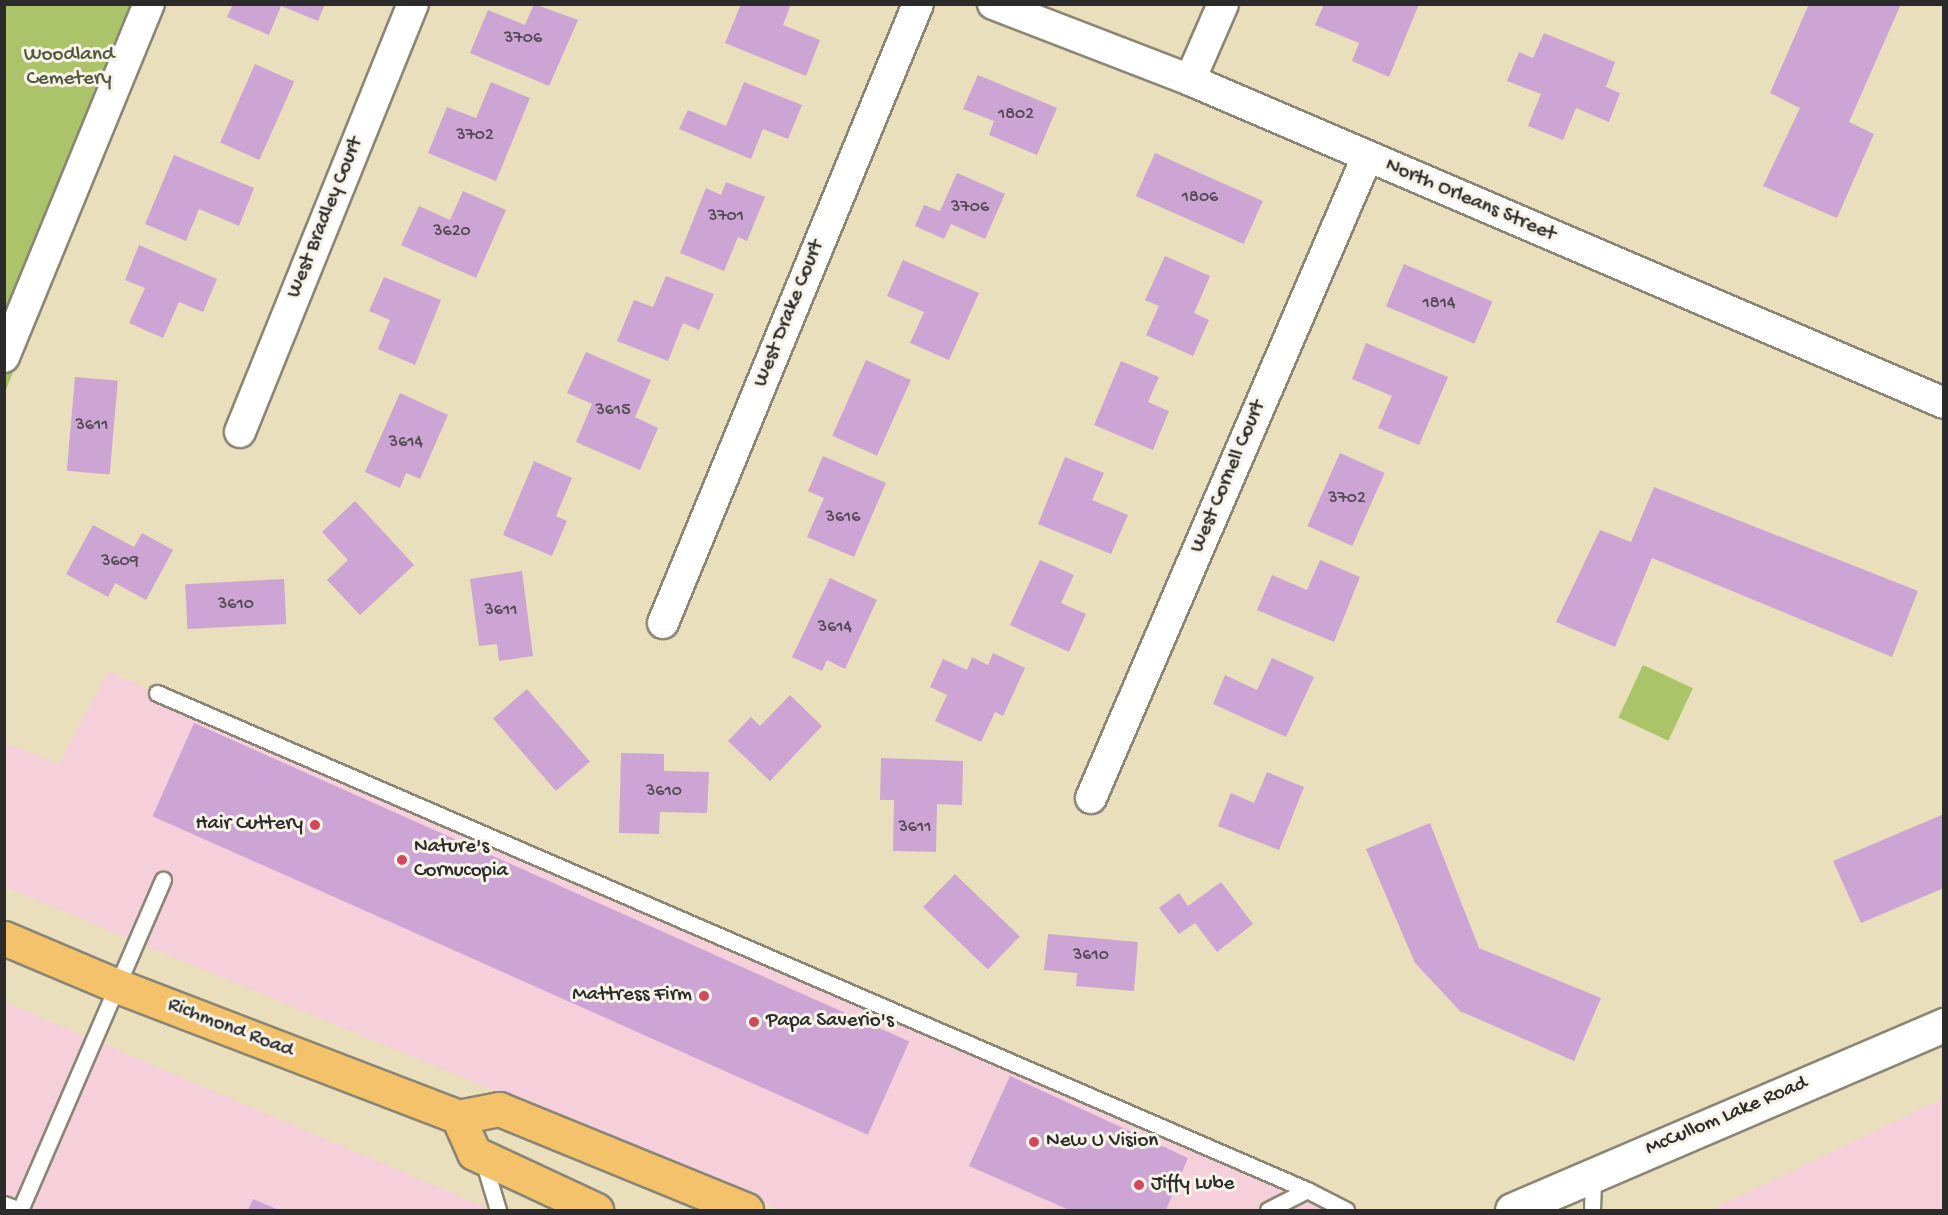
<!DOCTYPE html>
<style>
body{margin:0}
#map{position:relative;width:1948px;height:1215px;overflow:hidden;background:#e9dfbc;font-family:"Gochi Hand",sans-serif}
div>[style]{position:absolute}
.built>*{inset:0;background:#f5cfda}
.green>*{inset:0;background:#abc46a;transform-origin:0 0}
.building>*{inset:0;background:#cda5d4;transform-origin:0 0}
.roads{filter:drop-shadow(2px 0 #8a8574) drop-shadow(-2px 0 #8a8574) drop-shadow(0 2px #8a8574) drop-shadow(0 -2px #8a8574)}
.service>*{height:15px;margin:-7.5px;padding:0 7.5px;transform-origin:7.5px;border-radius:7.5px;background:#fff}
.minor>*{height:30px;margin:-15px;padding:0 15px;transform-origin:15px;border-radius:15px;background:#fff}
.tertiary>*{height:33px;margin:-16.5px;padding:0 16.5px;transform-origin:16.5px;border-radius:16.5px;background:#fff}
.primary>*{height:33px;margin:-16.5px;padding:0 16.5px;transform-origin:16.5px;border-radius:16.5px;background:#f3c26a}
.dots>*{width:16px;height:16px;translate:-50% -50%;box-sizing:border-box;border:3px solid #f7f3e8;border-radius:50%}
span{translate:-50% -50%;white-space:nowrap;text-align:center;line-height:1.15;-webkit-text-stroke:6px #f7f3e8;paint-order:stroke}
.number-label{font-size:18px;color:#544a55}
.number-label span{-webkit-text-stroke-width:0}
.park-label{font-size:21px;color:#51593e}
.street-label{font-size:21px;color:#2b2b2b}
.poi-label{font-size:21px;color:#2b2b2b}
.right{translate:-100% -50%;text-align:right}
.left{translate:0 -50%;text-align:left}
.frame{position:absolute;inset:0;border:6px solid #2b2b2b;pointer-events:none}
</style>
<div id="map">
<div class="built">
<div style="clip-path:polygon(108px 671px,1331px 1210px,781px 1210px,5px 887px,4px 743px,59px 764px)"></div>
<div style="clip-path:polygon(5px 1002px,492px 1210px,5px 1210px)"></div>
<div style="clip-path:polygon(1943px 1098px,1943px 1210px,1711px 1210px)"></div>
</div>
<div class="green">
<div style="clip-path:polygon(5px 5px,163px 5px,5px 392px)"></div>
<div style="left:1643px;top:665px;width:55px;height:58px;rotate:25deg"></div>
</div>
<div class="building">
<div style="clip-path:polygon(233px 4px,325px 4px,318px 21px,281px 6px,269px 35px,227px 17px)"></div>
<div style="clip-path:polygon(534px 4px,578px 20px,549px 86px,470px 53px,488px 10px,525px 25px)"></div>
<div style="clip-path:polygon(741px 4px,791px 4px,783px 25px,820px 40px,806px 76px,725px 43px)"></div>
<div style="clip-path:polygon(1324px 4px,1419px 4px,1389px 77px,1352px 61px,1359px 43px,1315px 25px)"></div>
<div style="clip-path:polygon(1809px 4px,1901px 4px,1849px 122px,1874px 134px,1837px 218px,1763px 186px,1800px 108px,1770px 93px)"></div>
<div style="clip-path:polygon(1544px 33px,1615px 62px,1606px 87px,1620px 93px,1609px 122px,1576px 108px,1563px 140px,1528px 126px,1541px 94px,1507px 81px,1519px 52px,1533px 58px)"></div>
<div style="left:255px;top:64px;width:43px;height:86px;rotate:24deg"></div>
<div style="clip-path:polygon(978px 75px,1057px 108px,1037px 155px,989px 135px,994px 121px,963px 109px)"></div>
<div style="clip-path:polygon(491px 82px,530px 98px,496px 181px,428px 153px,447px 107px,476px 118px)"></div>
<div style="clip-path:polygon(744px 82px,802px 105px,788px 139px,763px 129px,751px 159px,679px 129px,688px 110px,726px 126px)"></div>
<div style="left:1155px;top:153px;width:118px;height:47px;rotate:24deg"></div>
<div style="clip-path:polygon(174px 155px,254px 188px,239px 226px,199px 209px,186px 241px,145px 224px)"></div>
<div style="clip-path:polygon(957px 173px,1005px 194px,985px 239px,951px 224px,944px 239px,915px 226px,924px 205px,940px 211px)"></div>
<div style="clip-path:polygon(726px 182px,765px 197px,747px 241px,738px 237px,724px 271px,680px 253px,706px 188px,721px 195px)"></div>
<div style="clip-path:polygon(463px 191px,506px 210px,476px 278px,401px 245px,419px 206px,450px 220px)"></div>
<div style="clip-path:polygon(139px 245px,217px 279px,203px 312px,179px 302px,163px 338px,129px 323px,145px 288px,125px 280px)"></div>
<div style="clip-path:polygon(1165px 256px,1210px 276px,1194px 313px,1209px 320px,1193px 356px,1146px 335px,1159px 306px,1145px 300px)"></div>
<div style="clip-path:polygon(903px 260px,979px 293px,949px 360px,910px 343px,924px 312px,887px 296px)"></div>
<div style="left:1404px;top:264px;width:96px;height:46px;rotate:23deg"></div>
<div style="clip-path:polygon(666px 276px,714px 294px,699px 330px,683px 323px,668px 361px,617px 341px,634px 300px,653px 307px)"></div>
<div style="clip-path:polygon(384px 277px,441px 300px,415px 365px,378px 349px,390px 320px,369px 311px)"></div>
<div style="clip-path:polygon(1366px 343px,1448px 377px,1419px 445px,1378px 428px,1392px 396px,1352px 379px)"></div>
<div style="clip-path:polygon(586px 352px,651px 380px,635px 417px,658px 428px,640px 470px,576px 442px,592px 404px,567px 393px)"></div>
<div style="left:866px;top:360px;width:49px;height:83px;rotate:24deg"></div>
<div style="clip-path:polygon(1121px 361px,1159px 377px,1148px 402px,1169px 411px,1153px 450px,1094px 425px)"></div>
<div style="left:75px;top:377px;width:43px;height:94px;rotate:5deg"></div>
<div style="clip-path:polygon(400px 393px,448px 415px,420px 479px,406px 473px,400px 488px,365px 472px)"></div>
<div style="left:1340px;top:453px;width:49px;height:80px;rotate:24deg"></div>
<div style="clip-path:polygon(823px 456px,886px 483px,854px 557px,807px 537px,824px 498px,808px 491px)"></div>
<div style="clip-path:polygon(1065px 457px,1104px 473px,1092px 500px,1128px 515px,1111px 554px,1038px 524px)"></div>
<div style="clip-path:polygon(534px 461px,572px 478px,556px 516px,567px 521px,552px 556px,503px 535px)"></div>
<div style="clip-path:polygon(1654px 487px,1918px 591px,1892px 657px,1652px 558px,1615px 647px,1556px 622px,1600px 530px,1631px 542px)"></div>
<div style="clip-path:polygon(355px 501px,414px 565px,360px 615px,327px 580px,348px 560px,322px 532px)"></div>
<div style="clip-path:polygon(93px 525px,134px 547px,142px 533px,173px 550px,146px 600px,115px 583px,108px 597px,66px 574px)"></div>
<div style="clip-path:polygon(1040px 560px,1074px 575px,1061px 603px,1086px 614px,1069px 652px,1010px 625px)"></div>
<div style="clip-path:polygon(1320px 560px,1360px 577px,1334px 642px,1257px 610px,1272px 575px,1307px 590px)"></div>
<div style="clip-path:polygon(522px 571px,533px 656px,499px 661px,497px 644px,479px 646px,470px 579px)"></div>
<div style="clip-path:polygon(830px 578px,877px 600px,845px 669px,827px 660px,822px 671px,792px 657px)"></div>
<div style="left:284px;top:579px;width:45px;height:99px;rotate:87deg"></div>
<div style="clip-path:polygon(993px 653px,1025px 668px,1003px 716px,995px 712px,981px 742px,935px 721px,947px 695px,930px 687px,943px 659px,967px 670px,972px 657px,988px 665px)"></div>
<div style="clip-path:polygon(1272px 658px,1314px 677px,1286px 737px,1213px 704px,1225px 675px,1257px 690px)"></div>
<div style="left:527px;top:689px;width:96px;height:45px;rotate:49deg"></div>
<div style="clip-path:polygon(790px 695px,822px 726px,770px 781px,728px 741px,751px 717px,760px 726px)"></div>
<div style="left:194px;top:723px;width:783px;height:102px;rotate:24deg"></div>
<div style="clip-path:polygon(621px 753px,664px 754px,664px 771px,709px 772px,707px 813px,660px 812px,659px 834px,619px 833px)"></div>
<div style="clip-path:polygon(881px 758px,963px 761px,962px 805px,937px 804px,936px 852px,893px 851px,894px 800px,880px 800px)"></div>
<div style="clip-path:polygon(1267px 772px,1304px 787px,1279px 850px,1218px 826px,1231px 793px,1254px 803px)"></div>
<div style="clip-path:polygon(1944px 814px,1944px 888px,1861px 923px,1833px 861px)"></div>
<div style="clip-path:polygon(1430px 823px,1479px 948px,1601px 998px,1574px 1061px,1460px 1011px,1415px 963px,1366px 849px)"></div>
<div style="left:955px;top:874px;width:90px;height:46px;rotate:44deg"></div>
<div style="clip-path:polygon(1221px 882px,1253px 924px,1217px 952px,1195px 923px,1179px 934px,1159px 908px,1179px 893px,1188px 906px)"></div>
<div style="clip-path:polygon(1048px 934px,1138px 942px,1134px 991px,1076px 986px,1077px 973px,1044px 970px)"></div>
<div style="clip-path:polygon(1010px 1076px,1188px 1158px,1166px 1210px,1069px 1210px,969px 1166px)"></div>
<div style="clip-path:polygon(253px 1199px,279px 1210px,248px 1210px)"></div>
</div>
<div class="roads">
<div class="service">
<div style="left:157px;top:693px;width:1253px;rotate:23.37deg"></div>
<div style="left:483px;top:1160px;width:52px;rotate:73.3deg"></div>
<div style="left:4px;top:1204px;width:17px;rotate:21deg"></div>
<div style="left:20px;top:1210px;width:360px;rotate:-66.6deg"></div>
<div style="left:1268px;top:1210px;width:44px;rotate:-27.1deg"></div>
<div style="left:1307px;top:1190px;width:44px;rotate:27.1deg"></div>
<div style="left:1592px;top:1210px;width:35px;rotate:-88deg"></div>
</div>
<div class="minor">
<div style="left:993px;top:4px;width:211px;rotate:21.1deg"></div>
<div style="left:1190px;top:80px;width:820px;rotate:23.19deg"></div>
<div style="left:1190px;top:80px;width:83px;rotate:-66.5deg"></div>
<div style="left:4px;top:357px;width:382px;rotate:-67.7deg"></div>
<div style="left:240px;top:432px;width:462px;rotate:-68deg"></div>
<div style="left:663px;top:623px;width:669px;rotate:-67.61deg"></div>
<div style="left:1091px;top:798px;width:698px;rotate:-66.7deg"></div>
</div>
<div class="tertiary">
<div style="left:1512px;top:1210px;width:470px;rotate:-23.2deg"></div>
</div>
<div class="primary">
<div style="left:4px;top:938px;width:121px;rotate:22.9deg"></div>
<div style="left:115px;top:985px;width:368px;rotate:21deg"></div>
<div style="left:458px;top:1117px;width:42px;rotate:-11deg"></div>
<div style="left:499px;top:1109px;width:267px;rotate:22.2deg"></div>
<div style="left:458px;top:1117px;width:39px;rotate:66deg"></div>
<div style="left:474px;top:1153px;width:135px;rotate:25deg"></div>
</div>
</div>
<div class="dots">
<div style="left:315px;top:825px;background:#d1495b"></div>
<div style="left:402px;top:860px;background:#d1495b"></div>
<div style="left:704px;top:996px;background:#d1495b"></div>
<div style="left:754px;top:1022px;background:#d1495b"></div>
<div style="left:1034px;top:1142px;background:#d1495b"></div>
<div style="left:1139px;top:1185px;background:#d1495b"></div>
</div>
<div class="number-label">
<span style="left:523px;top:39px">3706</span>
<span style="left:1016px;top:115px">1802</span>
<span style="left:475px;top:136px">3702</span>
<span style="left:1200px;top:198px">1806</span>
<span style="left:970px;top:208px">3706</span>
<span style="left:726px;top:217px">3701</span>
<span style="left:452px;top:232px">3620</span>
<span style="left:1439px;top:304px">1814</span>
<span style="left:613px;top:411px">3615</span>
<span style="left:92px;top:426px">3611</span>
<span style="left:406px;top:443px">3614</span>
<span style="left:1347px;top:499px">3702</span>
<span style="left:843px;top:518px">3616</span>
<span style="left:120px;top:562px">3609</span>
<span style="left:236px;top:605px">3610</span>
<span style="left:501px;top:611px">3611</span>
<span style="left:835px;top:628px">3614</span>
<span style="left:664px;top:792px">3610</span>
<span style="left:915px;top:828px">3611</span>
<span style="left:1091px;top:956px">3610</span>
</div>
<div class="park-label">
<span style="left:69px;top:68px">Woodland<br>Cemetery</span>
</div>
<div class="street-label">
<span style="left:1470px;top:201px;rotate:23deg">North Orleans Street</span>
<span style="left:326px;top:218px;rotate:-68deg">West Bradley Court</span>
<span style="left:790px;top:314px;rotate:-68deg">West Drake Court</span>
<span style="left:1229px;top:477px;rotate:-67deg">West Cornell Court</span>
<span style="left:230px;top:1029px;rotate:21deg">Richmond Road</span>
<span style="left:1727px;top:1117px;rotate:-23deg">McCullom Lake Road</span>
</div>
<div class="poi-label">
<span class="right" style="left:303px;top:825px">Hair Cuttery</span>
<span class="left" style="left:414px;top:860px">Nature's<br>Cornucopia</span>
<span class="right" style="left:692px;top:996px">Mattress Firm</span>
<span class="left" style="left:766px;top:1022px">Papa Saverio's</span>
<span class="left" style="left:1046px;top:1142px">New U Vision</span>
<span class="left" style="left:1151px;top:1185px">Jiffy Lube</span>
</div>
<div class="frame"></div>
</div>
